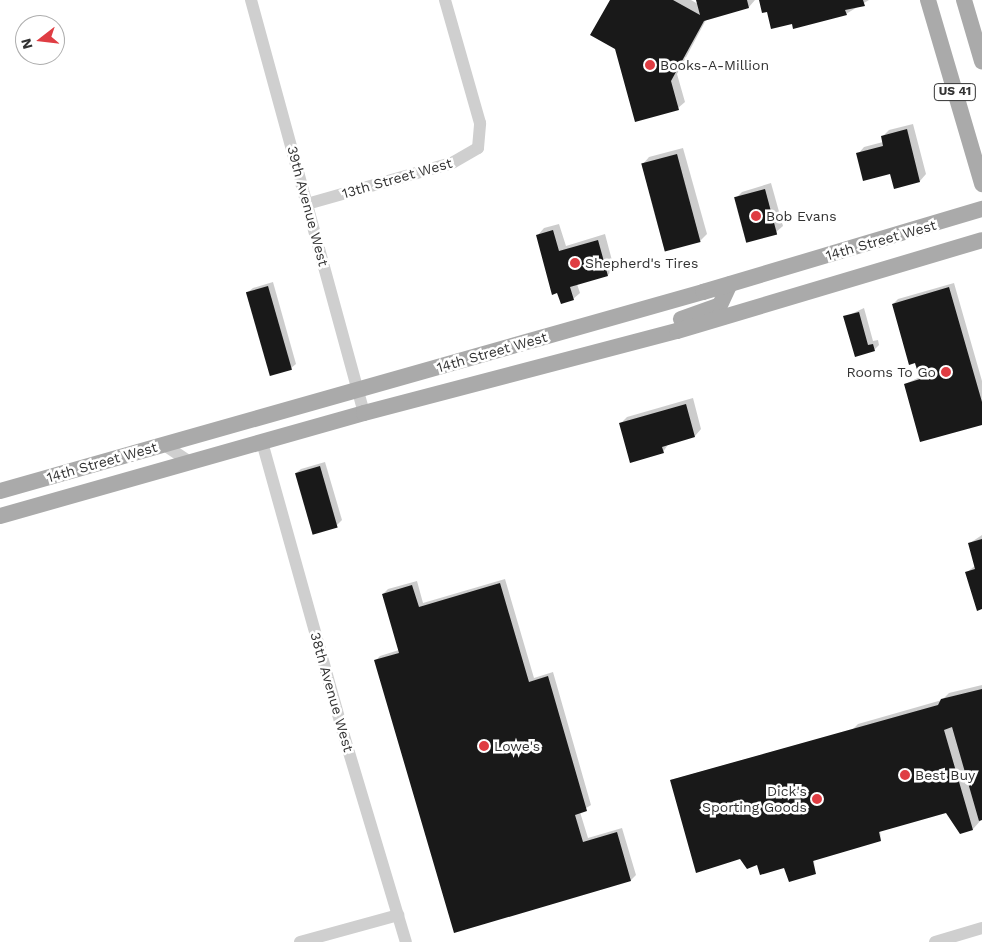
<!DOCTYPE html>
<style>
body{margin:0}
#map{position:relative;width:982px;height:942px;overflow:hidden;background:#fff;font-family:"Work Sans",sans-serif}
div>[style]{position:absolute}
.shadow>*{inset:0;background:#0003}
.building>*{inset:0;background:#191919;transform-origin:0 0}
.minor>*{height:12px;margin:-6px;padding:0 6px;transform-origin:6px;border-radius:6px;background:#cfcfcf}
.major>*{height:16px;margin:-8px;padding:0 8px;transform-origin:8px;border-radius:8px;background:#aaa}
.dots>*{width:14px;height:14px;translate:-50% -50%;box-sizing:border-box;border:2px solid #fff;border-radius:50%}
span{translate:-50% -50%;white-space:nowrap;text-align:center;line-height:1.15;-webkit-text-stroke:5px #fff;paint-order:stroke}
.shield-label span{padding:1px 4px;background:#fff;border:1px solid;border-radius:4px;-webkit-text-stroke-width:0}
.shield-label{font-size:12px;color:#323232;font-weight:700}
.poi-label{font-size:14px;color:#323232}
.left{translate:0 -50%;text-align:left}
.right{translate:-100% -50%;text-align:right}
.street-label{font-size:14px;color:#323232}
.north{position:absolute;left:15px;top:15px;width:50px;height:50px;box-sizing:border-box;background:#fff;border:1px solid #adadad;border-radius:50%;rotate:254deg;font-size:14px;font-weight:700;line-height:20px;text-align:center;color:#323232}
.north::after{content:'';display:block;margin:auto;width:18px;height:22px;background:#df3d43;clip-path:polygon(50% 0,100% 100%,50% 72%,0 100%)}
</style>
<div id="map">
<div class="shadow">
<div style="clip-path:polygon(611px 0,691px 0,698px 4px,697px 0,755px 0,749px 7px,707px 18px,677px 74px,685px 102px,678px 108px)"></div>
<div style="clip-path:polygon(760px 0,869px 0,846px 14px,768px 11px)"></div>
<div style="clip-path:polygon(913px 124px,926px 174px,920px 181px,891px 173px,858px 154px,864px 147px,883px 142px,882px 137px,889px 130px)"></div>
<div style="clip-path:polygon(683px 148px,707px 234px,700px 241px,643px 164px,649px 157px)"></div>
<div style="clip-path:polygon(771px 183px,783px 226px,776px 232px,736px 198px,742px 192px)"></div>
<div style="clip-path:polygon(559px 224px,566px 246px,605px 234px,614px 268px,608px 275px,577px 284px,580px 293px,573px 299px,538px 235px,544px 228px)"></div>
<div style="clip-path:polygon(273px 282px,296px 364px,291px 368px,248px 292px,253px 288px)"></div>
<div style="clip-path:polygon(954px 283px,982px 381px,982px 423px,905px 384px,920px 377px,893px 304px,898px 299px)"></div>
<div style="clip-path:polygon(864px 308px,873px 341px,878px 340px,879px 345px,874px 350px,856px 355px,845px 317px)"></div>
<div style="clip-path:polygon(693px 398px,701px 429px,695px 436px,669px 443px,663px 452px,620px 424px,627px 417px)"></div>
<div style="clip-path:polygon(325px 462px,342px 520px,337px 525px,296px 473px,301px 469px)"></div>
<div style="clip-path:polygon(982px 535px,982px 608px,966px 573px,976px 565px,970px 543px)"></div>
<div style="clip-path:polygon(505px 579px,534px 678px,553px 672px,591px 805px,580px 812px,588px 838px,622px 828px,636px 875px,631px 880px,455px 931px,375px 661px,380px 656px,399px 650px,383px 594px,388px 589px,417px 581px,423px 603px)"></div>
<div style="clip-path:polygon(982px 685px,982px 819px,973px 829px,946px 812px,880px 831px,881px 840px,814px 860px,815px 873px,758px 863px,671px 780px,852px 730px,858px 724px,942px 700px,949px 693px)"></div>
</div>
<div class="building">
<div style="clip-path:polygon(610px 0,673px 0,700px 15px,696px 0,747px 0,749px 8px,704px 21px,671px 81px,679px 110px,635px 122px,615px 49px,590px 35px)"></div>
<div style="clip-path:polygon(759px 0,863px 0,865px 6px,845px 10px,847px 15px,793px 29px,792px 24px,771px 29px,767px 12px,762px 13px)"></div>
<div style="clip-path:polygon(907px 129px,920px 182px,894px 189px,890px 174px,863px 181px,856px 153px,883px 146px,881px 136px)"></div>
<div style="left:677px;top:154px;width:91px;height:37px;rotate:75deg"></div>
<div style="left:765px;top:189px;width:47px;height:32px;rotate:75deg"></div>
<div style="clip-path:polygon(553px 230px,559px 251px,598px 240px,608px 276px,570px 287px,574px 300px,561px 304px,557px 293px,552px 295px,536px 235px)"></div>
<div style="left:268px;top:286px;width:87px;height:23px;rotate:74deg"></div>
<div style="clip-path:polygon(949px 287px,982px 402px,982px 425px,920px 442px,904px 384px,920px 379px,915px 363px,909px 365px,892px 304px)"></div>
<div style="clip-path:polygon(859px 312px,868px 345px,873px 344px,875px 351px,855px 357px,843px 316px)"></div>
<div style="clip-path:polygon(686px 404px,695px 437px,662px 447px,664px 453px,630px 463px,619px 423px)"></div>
<div style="left:320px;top:466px;width:64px;height:26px;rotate:74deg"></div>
<div style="clip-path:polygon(982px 539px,982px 609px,977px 611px,965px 572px,975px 569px,968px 543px)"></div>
<div style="clip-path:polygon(500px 583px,529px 682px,548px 676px,587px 811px,575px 815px,583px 842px,617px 832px,631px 881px,454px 933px,374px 660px,399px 653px,382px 594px,412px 585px,419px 607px)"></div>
<div style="clip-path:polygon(982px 689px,982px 820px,979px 821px,952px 727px,944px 730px,973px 830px,960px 834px,946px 813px,879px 832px,881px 841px,813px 861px,816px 874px,789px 882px,784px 868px,760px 875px,757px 865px,747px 869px,740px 859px,696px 873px,670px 780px,938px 705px,941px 699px)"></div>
</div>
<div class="minor">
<div style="left:251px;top:0;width:428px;rotate:74.7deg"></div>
<div style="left:307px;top:204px;width:151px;rotate:-15.8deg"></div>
<div style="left:452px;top:163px;width:30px;rotate:-30deg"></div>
<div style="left:478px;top:148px;width:25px;rotate:-85deg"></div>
<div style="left:480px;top:123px;width:128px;rotate:-105.9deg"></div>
<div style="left:262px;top:442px;width:298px;rotate:74.4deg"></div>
<div style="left:342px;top:729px;width:222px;rotate:73.3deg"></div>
<div style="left:163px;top:444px;width:34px;rotate:34deg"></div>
<div style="left:300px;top:942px;width:102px;rotate:-15.4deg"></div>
<div style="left:935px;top:942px;width:49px;rotate:-16.6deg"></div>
</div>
<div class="major">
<div style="left:928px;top:0;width:192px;rotate:73.6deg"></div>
<div style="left:964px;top:0;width:64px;rotate:73.6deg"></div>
<div style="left:681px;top:319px;width:41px;rotate:-19.7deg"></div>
<div style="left:720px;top:305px;width:23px;rotate:-65deg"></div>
<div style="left:0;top:491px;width:731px;rotate:-15.81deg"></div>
<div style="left:703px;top:292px;width:291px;rotate:-16.6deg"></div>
<div style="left:0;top:516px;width:378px;rotate:-15.8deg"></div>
<div style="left:364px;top:413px;width:324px;rotate:-14.7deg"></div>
<div style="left:677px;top:331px;width:318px;rotate:-16.6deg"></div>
</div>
<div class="dots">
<div style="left:650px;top:65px;background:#df3d43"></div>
<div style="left:756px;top:216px;background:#df3d43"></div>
<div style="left:575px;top:263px;background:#df3d43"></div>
<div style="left:946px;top:372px;background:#df3d43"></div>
<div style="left:484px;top:746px;background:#df3d43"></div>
<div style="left:905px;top:775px;background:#df3d43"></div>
<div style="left:817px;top:799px;background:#df3d43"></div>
</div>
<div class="shield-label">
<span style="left:955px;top:92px">US 41</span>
</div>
<div class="poi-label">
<span class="left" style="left:660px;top:65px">Books-A-Million</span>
<span class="left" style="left:766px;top:216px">Bob Evans</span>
<span class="left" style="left:585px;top:263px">Shepherd's Tires</span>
<span class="right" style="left:936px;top:372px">Rooms To Go</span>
<span class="left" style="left:494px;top:746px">Lowe's</span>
<span class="left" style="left:915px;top:775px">Best Buy</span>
<span class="right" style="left:807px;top:799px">Dick's<br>Sporting Goods</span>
</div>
<div class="street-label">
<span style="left:397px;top:178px;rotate:-16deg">13th Street West</span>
<span style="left:308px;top:206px;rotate:75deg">39th Avenue West</span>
<span style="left:881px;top:240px;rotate:-16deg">14th Street West</span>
<span style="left:492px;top:352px;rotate:-16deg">14th Street West</span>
<span style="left:102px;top:462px;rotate:-16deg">14th Street West</span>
<span style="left:332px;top:692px;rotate:74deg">38th Avenue West</span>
</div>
<div class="north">N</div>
</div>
